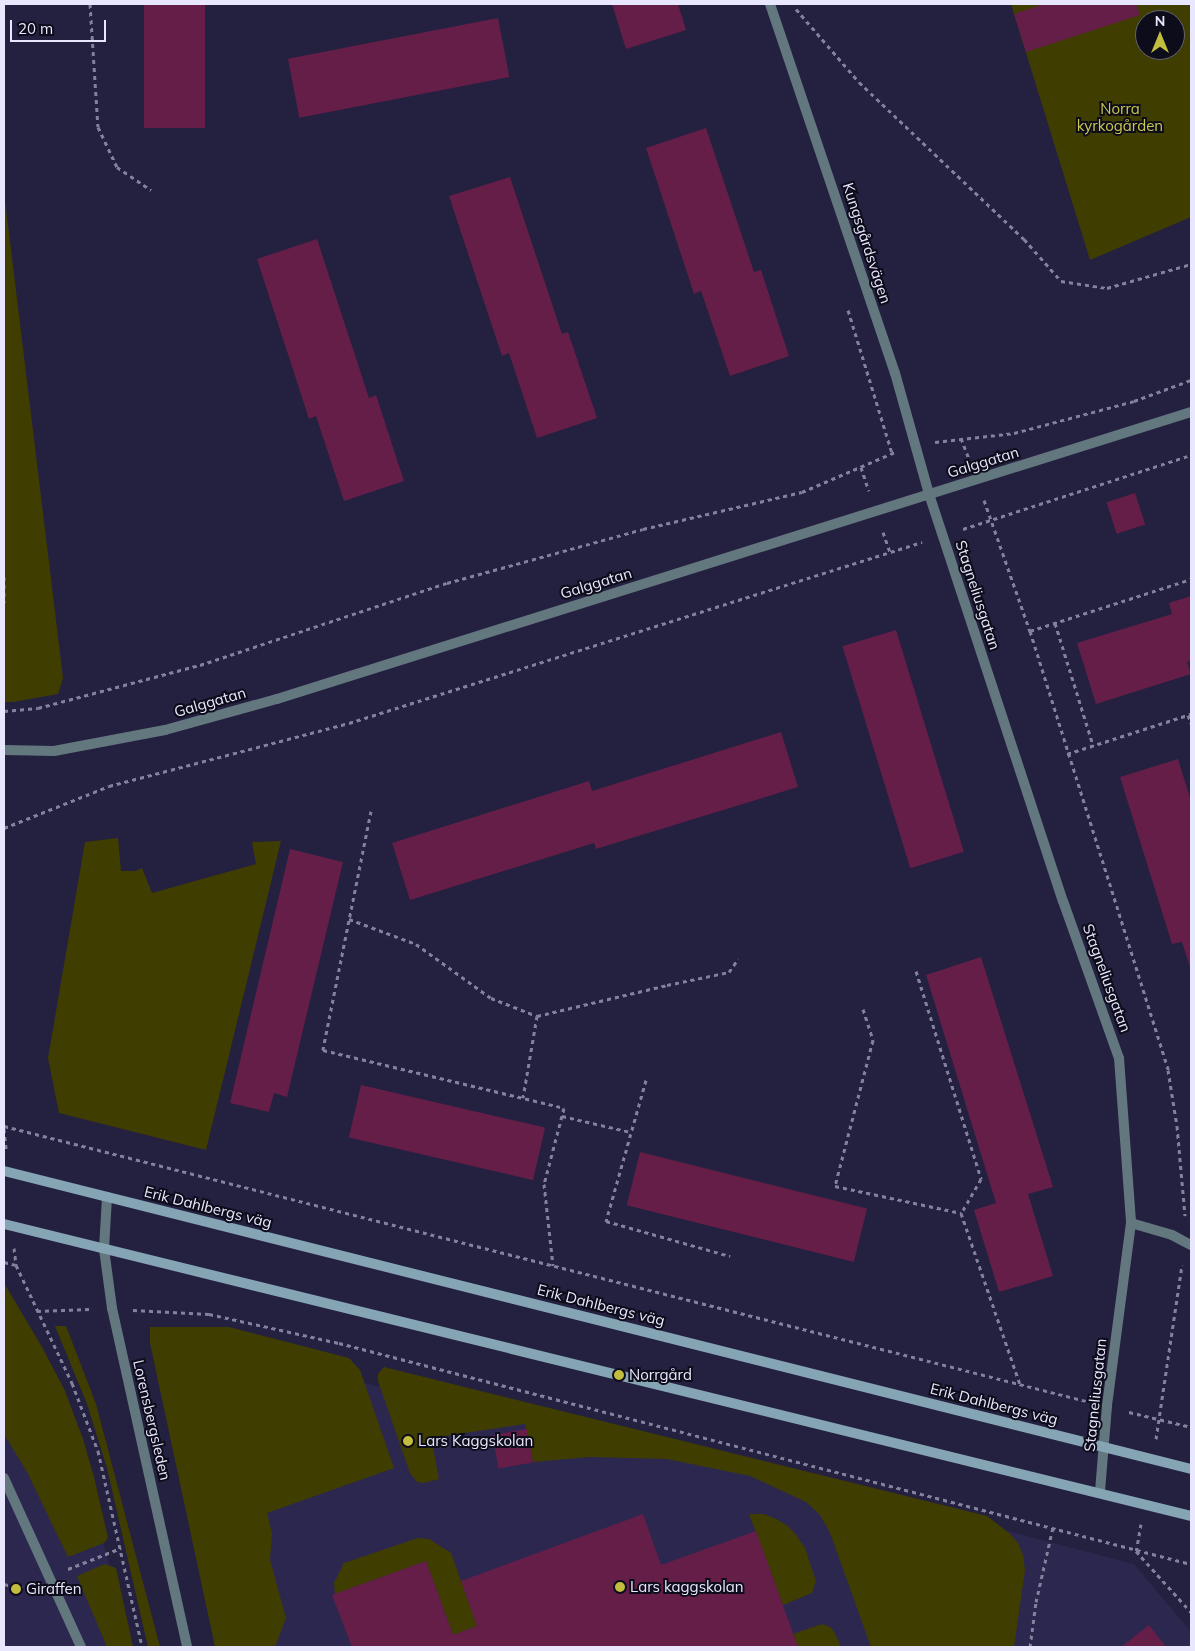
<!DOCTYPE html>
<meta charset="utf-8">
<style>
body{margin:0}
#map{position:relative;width:1195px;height:1651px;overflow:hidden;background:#242040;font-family:Mulish,sans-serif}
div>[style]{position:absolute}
.built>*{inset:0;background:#2c274e}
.green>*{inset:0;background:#403d01}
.building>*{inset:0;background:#641e48;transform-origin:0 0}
.path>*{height:3px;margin-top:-1.5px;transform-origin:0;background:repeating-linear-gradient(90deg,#83819c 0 4px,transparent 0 8px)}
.service>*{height:10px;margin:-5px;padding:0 5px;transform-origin:5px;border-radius:5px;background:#63777f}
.minor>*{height:10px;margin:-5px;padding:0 5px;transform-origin:5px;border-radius:5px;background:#63777f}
.tertiary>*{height:10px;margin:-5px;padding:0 5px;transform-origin:5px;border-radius:5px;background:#63777f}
.secondary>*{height:10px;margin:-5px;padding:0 5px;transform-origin:5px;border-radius:5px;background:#86a5b4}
.dots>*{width:14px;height:14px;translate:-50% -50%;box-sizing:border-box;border:2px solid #0d0c1a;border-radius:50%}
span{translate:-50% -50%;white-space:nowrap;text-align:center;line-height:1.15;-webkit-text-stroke:4px #0d0c1a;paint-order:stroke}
.park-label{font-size:15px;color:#ccc84e}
.street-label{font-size:15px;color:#e8e7fd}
.poi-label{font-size:15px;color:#e8e7fd}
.left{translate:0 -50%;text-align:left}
.frame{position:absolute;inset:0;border:5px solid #e8e7fd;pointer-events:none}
.north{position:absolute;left:1135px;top:10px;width:50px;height:50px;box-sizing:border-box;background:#0d0c1a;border:1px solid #656475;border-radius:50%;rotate:0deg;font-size:14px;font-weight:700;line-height:20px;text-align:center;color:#e8e7fd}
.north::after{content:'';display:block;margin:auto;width:18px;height:22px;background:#c2bd3f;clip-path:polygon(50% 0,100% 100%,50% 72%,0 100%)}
.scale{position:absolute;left:10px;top:20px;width:96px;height:22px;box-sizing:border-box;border:2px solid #e8e7fd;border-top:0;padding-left:6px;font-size:15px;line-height:18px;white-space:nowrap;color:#e8e7fd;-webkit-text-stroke:4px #0d0c1a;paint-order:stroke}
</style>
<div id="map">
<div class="built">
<div style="clip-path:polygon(4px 1310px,97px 1520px,116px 1589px,129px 1647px,4px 1647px)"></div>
<div style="clip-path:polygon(174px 1361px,311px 1371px,930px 1511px,1134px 1564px,1191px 1632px,1191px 1647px,250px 1647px)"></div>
</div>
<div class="green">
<div style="clip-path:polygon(evenodd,1011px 4px,1191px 4px,1191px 217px,1090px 260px,1011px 4px,1145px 20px,1175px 20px,1175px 50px,1145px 50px,1145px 20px)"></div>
<div style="clip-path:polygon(4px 192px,63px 678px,58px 694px,13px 702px,4px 702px)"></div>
<div style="clip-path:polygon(118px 838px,121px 871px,136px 871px,142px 868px,152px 893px,256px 864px,252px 842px,281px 841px,206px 1150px,59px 1113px,48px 1058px,85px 842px)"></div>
<div style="clip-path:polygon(4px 1283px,42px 1347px,65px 1391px,83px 1439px,94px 1477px,108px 1538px,104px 1543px,68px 1557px,28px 1474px,4px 1434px)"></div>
<div style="clip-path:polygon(55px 1326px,66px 1326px,96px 1404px,160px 1647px,148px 1647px,107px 1468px,87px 1404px)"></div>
<div style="clip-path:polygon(150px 1327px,229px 1327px,349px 1358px,360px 1370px,394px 1468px,267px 1513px,272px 1533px,270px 1560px,286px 1618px,275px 1647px,215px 1647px,150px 1343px)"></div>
<div style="clip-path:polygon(384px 1367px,987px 1516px,1009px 1533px,1018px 1543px,1023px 1555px,1025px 1570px,1014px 1647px,871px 1647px,830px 1533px,820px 1515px,806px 1502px,750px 1476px,667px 1459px,589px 1457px,533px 1462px,525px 1424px,431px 1438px,439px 1479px,423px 1483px,417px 1482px,410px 1473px,378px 1381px,378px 1374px)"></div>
<div style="clip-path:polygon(749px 1514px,764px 1514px,776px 1519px,788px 1526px,796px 1535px,805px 1548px,816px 1581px,812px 1593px,783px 1605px)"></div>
<div style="clip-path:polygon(418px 1538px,429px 1539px,451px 1553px,477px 1626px,453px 1635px,426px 1561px,335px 1594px,334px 1583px,344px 1563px)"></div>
<div style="clip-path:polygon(105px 1564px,116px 1568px,133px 1647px,107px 1647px,77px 1576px)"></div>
<div style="clip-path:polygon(822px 1624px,830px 1627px,835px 1633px,841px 1647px,798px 1647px,793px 1634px)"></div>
</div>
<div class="building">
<div style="left:144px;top:4px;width:61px;height:124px"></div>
<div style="clip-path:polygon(612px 4px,678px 4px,686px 30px,626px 49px)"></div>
<div style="clip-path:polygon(1044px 4px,1136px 4px,1140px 15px,1026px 52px,1014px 14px)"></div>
<div style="left:498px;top:18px;width:60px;height:214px;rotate:79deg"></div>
<div style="clip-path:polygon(706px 128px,754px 272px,761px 270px,789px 356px,730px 376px,701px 291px,694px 294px,646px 148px)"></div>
<div style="clip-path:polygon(510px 177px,562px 334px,568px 332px,597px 418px,537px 438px,509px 353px,502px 356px,449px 196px)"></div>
<div style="clip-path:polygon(317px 239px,369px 398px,376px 395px,404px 481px,344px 501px,316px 416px,309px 419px,257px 259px)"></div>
<div style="left:1135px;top:493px;width:33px;height:30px;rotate:72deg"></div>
<div style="clip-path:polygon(1191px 596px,1191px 661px,1187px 662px,1191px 674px,1096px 704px,1077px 643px,1172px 614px,1169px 603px)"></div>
<div style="left:896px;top:630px;width:232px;height:56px;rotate:73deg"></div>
<div style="clip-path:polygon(781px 732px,798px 787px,596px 849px,594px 843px,410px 900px,392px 843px,589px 781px,592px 791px)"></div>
<div style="clip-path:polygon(1178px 759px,1191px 801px,1191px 970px,1182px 942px,1172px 944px,1120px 777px)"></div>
<div style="clip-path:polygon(290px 849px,343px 862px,287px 1097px,274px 1093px,269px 1112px,230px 1103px)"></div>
<div style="clip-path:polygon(981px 957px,1053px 1187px,1028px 1194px,1053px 1276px,999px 1292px,974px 1210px,996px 1203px,926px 975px)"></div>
<div style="left:361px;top:1085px;width:189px;height:54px;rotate:13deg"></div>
<div style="left:640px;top:1152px;width:234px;height:55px;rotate:14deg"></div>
<div style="left:527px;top:1429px;width:34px;height:35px;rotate:80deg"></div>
<div style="clip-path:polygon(643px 1514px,661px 1565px,756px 1531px,798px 1647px,352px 1647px,332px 1595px,426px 1561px,453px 1635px,477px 1626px,461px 1581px)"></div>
<div style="clip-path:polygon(1149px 1625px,1166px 1647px,1121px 1647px)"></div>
</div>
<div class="path">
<div style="left:90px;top:4px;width:123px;rotate:86.3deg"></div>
<div style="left:98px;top:127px;width:44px;rotate:64.6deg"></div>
<div style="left:117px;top:167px;width:41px;rotate:34.1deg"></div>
<div style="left:796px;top:9px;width:96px;rotate:49.2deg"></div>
<div style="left:859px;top:82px;width:228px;rotate:43.6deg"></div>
<div style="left:1024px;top:239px;width:56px;rotate:48.6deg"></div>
<div style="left:1061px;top:281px;width:47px;rotate:8.7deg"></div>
<div style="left:1107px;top:288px;width:87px;rotate:-15.9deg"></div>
<div style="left:848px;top:310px;width:150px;rotate:72.9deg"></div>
<div style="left:961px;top:438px;width:22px;rotate:69deg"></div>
<div style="left:935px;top:442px;width:80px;rotate:-6.5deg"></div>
<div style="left:1014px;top:433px;width:124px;rotate:-14.9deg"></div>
<div style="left:1134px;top:401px;width:61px;rotate:-20.2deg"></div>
<div style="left:861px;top:467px;width:25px;rotate:72deg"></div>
<div style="left:984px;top:500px;width:139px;rotate:70.7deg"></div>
<div style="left:1030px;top:631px;width:460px;rotate:72.5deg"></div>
<div style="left:1168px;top:1070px;width:57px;rotate:80.9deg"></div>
<div style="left:1177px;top:1126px;width:90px;rotate:84.9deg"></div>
<div style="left:963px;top:529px;width:240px;rotate:-18deg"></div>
<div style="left:883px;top:532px;width:21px;rotate:71deg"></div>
<div style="left:4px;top:577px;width:26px;rotate:90deg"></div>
<div style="left:1055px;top:623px;width:128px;rotate:72.7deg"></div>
<div style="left:1030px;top:631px;width:169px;rotate:-17.9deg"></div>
<div style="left:4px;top:711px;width:34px;rotate:-5deg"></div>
<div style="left:38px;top:708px;width:168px;rotate:-14.9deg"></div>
<div style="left:200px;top:665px;width:260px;rotate:-18.4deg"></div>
<div style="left:447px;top:583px;width:203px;rotate:-15.4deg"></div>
<div style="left:643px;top:529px;width:163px;rotate:-13.1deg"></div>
<div style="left:802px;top:492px;width:101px;rotate:-23.3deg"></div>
<div style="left:1188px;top:715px;width:9px;rotate:69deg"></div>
<div style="left:1067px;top:754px;width:130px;rotate:-17.9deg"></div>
<div style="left:371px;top:811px;width:244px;rotate:101.4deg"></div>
<div style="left:323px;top:1050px;width:248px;rotate:13.5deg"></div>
<div style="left:564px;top:1108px;width:79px;rotate:104.7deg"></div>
<div style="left:544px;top:1184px;width:82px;rotate:83.7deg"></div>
<div style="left:4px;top:828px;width:113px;rotate:-21.8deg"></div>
<div style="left:109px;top:786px;width:248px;rotate:-14.7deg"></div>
<div style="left:349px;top:723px;width:601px;rotate:-17.53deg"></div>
<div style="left:349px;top:919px;width:72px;rotate:20.5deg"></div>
<div style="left:416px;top:944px;width:92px;rotate:35.8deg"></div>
<div style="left:491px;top:998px;width:49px;rotate:21.4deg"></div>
<div style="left:537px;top:1016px;width:83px;rotate:99.7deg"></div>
<div style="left:916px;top:971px;width:218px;rotate:72.6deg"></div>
<div style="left:981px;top:1179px;width:39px;rotate:120deg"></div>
<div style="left:863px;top:1009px;width:33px;rotate:72deg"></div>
<div style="left:873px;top:1040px;width:151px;rotate:104.6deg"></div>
<div style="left:835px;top:1186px;width:129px;rotate:12.1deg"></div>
<div style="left:961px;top:1213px;width:181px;rotate:71deg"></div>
<div style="left:537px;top:1016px;width:134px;rotate:-13.4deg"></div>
<div style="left:667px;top:985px;width:63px;rotate:-11.8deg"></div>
<div style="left:729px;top:972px;width:16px;rotate:-55deg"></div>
<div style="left:646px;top:1080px;width:147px;rotate:105.8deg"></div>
<div style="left:606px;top:1221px;width:129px;rotate:15.8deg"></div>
<div style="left:562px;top:1116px;width:71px;rotate:13.1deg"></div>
<div style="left:4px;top:1126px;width:1116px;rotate:14.26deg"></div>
<div style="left:4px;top:1129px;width:20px;rotate:84deg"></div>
<div style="left:14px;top:1248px;width:17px;rotate:83deg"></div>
<div style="left:16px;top:1265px;width:131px;rotate:64.6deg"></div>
<div style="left:72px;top:1383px;width:73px;rotate:69.1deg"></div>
<div style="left:98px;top:1451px;width:201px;rotate:77.3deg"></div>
<div style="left:4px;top:1262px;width:12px;rotate:14deg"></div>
<div style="left:133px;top:1310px;width:76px;rotate:3deg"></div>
<div style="left:209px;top:1314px;width:133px;rotate:12.6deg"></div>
<div style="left:339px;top:1343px;width:880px;rotate:14.54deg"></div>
<div style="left:37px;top:1311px;width:53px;rotate:-2.2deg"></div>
<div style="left:1129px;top:1412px;width:64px;rotate:13.6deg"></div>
<div style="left:1156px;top:1439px;width:176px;rotate:-81.5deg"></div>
<div style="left:1141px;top:1524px;width:27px;rotate:100deg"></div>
<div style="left:1136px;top:1551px;width:82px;rotate:48deg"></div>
<div style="left:68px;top:1569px;width:57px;rotate:-21.6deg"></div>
<div style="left:4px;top:1584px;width:16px;rotate:15deg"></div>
<div style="left:19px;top:1588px;width:12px;rotate:-20deg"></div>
<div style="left:1030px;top:1647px;width:45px;rotate:-82.4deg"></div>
<div style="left:1036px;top:1602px;width:77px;rotate:-77.2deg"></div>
</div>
<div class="service">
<div style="left:1131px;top:1223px;width:43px;rotate:16.3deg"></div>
<div style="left:1172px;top:1235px;width:21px;rotate:28deg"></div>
</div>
<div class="minor">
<div style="left:770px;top:4px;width:390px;rotate:71.3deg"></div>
<div style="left:895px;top:373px;width:126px;rotate:74.3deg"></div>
<div style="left:929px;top:494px;width:428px;rotate:71.8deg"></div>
<div style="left:1063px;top:901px;width:167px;rotate:70.4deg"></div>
<div style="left:1119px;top:1058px;width:165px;rotate:85.8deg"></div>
<div style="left:1131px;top:1223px;width:185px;rotate:97.5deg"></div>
<div style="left:1107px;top:1406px;width:86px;rotate:94.7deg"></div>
<div style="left:4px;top:1478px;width:186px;rotate:65.5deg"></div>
</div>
<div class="tertiary">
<div style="left:4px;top:750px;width:50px;rotate:1.1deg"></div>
<div style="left:54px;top:751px;width:113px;rotate:-10.7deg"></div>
<div style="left:165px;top:730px;width:116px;rotate:-15.5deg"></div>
<div style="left:277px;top:699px;width:958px;rotate:-17.43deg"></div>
<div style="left:107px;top:1197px;width:52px;rotate:93.3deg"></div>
<div style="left:104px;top:1249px;width:60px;rotate:82.3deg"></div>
<div style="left:112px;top:1308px;width:347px;rotate:77.5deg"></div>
</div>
<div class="secondary">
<div style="left:4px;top:1171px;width:1224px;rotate:14.09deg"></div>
<div style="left:4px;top:1224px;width:1222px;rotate:13.82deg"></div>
</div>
<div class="dots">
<div style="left:619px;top:1375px;background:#c2bd3f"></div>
<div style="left:408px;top:1441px;background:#c2bd3f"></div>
<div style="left:620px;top:1587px;background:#c2bd3f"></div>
<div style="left:16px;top:1589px;background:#c2bd3f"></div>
</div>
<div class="park-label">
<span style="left:1120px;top:117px">Norra<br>kyrkogården</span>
</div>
<div class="street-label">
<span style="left:867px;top:243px;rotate:72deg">Kungsgårdsvägen</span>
<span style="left:983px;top:462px;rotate:-17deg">Galggatan</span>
<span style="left:596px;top:583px;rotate:-17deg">Galggatan</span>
<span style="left:978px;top:595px;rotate:72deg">Stagneliusgatan</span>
<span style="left:210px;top:702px;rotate:-16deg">Galggatan</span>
<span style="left:1107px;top:978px;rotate:70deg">Stagneliusgatan</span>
<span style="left:208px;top:1207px;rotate:14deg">Erik Dahlbergs väg</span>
<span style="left:601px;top:1305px;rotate:14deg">Erik Dahlbergs väg</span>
<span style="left:1095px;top:1395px;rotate:-84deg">Stagneliusgatan</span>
<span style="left:994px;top:1404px;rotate:14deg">Erik Dahlbergs väg</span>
<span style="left:152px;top:1420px;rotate:77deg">Lorensbergsleden</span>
</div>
<div class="poi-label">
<span class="left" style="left:629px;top:1375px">Norrgård</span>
<span class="left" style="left:418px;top:1441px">Lars Kaggskolan</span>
<span class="left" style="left:630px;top:1587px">Lars kaggskolan</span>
<span class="left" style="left:26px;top:1589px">Giraffen</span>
</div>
<div class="frame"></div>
<div class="north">N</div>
<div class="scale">20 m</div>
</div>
